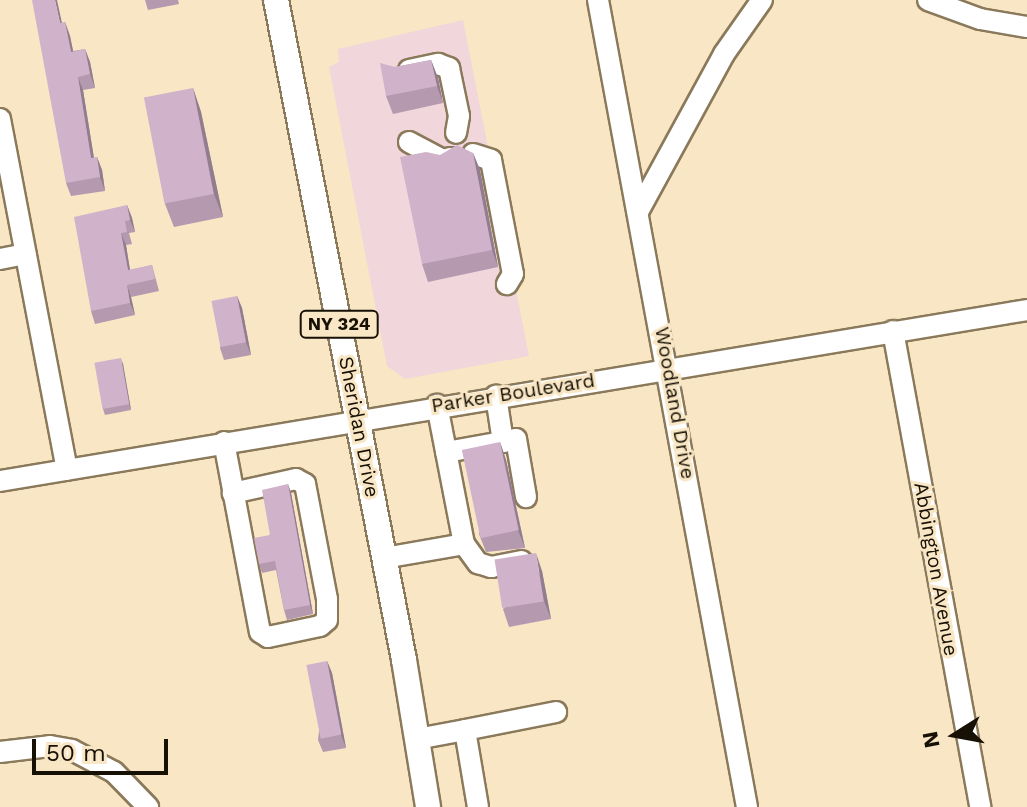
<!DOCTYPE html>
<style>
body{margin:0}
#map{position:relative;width:1027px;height:807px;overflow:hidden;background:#f8e6c4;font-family:"Work Sans",sans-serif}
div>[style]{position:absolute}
.commercial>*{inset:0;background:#f1d6db}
.roads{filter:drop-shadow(2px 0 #8a795a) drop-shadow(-2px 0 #8a795a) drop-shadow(0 2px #8a795a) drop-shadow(0 -2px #8a795a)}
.minor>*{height:20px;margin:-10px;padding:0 10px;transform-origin:10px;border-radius:10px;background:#fff}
.major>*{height:24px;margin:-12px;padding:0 12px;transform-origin:12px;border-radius:12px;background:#fff}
.wall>*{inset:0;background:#b499af}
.shaded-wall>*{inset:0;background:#927d8e}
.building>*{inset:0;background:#d1b2cb;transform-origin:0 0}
span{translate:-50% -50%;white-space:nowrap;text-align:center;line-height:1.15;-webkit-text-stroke:6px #f8e6c4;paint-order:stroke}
.shield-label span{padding:2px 6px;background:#f8e6c4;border:2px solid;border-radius:6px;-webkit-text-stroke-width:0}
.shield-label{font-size:18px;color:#161005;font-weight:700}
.street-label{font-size:20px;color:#161005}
.north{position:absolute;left:915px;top:695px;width:80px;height:80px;-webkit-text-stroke:6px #f8e6c4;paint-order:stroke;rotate:259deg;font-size:22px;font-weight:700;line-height:32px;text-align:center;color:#161005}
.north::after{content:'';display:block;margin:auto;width:28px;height:36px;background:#161005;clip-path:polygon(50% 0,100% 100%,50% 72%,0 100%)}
.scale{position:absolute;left:32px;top:739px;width:136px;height:36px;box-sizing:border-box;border:4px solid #161005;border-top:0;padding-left:10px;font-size:24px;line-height:28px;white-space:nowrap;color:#161005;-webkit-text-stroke:6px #f8e6c4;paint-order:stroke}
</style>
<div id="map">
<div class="commercial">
<div style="clip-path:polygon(463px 20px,529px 356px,405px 379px,387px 366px,329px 67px,339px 62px,338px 49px)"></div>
</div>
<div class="roads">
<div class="minor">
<div style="left:598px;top:0;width:821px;rotate:79.54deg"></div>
<div style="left:928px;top:0;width:55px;rotate:20.1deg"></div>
<div style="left:980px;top:19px;width:48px;rotate:9.7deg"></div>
<div style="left:409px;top:70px;width:30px;rotate:-12deg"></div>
<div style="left:438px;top:64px;width:12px;rotate:20deg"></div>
<div style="left:449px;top:68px;width:49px;rotate:78.2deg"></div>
<div style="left:459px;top:116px;width:17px;rotate:100deg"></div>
<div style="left:0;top:119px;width:357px;rotate:79.2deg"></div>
<div style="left:409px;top:142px;width:38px;rotate:28deg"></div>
<div style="left:443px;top:160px;width:8px;rotate:-14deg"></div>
<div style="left:473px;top:154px;width:19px;rotate:18deg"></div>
<div style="left:491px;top:160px;width:116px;rotate:79.1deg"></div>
<div style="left:513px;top:274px;width:12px;rotate:121deg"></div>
<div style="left:639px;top:210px;width:178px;rotate:-61.4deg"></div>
<div style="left:724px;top:54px;width:66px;rotate:-54.9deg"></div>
<div style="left:0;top:259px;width:26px;rotate:-11deg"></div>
<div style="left:893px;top:331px;width:484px;rotate:79.6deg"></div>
<div style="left:224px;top:442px;width:193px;rotate:79.3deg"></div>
<div style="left:260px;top:632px;width:9px;rotate:32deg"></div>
<div style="left:268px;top:637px;width:53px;rotate:-11.9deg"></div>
<div style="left:320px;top:626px;width:9px;rotate:-41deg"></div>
<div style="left:327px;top:620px;width:21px;rotate:-90deg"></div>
<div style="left:327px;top:599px;width:117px;rotate:-100.8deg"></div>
<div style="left:305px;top:484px;width:10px;rotate:-151deg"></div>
<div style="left:296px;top:479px;width:65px;rotate:167.5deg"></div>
<div style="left:503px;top:442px;width:13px;rotate:-13deg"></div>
<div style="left:516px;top:439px;width:59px;rotate:80.2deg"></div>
<div style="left:446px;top:452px;width:58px;rotate:-10deg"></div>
<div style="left:503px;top:442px;width:47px;rotate:-98.7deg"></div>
<div style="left:0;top:481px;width:1041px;rotate:-9.45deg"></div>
<div style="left:464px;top:544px;width:24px;rotate:54deg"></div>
<div style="left:478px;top:563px;width:14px;rotate:17deg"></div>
<div style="left:491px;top:567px;width:31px;rotate:-11deg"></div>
<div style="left:384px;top:558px;width:81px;rotate:-9.9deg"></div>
<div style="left:464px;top:544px;width:142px;rotate:-101deg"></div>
<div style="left:417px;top:739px;width:49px;rotate:-10.6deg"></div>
<div style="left:0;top:752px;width:50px;rotate:-6.8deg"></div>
<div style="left:50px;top:746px;width:22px;rotate:10deg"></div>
<div style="left:72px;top:750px;width:47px;rotate:27.6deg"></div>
<div style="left:114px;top:772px;width:49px;rotate:45.8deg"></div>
<div style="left:478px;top:807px;width:78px;rotate:-99.6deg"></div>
<div style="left:465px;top:730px;width:93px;rotate:-11.2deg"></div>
</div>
<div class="major">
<div style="left:276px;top:0;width:672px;rotate:79.02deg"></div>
<div style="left:404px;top:660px;width:149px;rotate:80.7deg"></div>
</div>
</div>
<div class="wall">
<div style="clip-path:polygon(145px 0,178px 0,179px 4px,148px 10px)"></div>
<div style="clip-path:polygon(65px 22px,70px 36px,73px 51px,85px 49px,90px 62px,95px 88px,83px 90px,94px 158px,97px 157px,102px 170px,105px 191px,71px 196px,66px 183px,62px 23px)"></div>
<div style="clip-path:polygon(431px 60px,438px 78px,443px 103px,393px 114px,386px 96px,395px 67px)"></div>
<div style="clip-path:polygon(193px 88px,201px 112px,223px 217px,174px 227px,165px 204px)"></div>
<div style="clip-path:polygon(473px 153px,480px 170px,498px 267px,428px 282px,422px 264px,440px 155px)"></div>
<div style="clip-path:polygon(127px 205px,132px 218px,135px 232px,129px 233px,132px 244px,126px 245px,130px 270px,152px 265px,159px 291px,131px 297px,135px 315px,95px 324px,91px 311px)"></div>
<div style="clip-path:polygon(237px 296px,242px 308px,251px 355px,224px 360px,220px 348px)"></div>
<div style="clip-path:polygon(123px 364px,131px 410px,105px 415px,103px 409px)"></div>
<div style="clip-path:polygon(500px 442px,506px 460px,525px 548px,486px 552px,479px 534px)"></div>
<div style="clip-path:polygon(288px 484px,291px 493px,313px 614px,287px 620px,284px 610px,276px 570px,262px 573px,259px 564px)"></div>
<div style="clip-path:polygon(542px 571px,551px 619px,509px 627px,503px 609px)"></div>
<div style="clip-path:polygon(327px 661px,332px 673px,346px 748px,323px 752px,318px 740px)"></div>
</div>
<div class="shaded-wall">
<div style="clip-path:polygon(55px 0,57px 0,65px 37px,60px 23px)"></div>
<div style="clip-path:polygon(65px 22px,70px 36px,76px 65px,71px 52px)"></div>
<div style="clip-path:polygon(85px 49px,90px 62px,95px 88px,90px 74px)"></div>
<div style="clip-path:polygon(431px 60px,438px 78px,443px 103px,437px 86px)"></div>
<div style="clip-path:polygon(78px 77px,83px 90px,96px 171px,91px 158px)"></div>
<div style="clip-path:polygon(193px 88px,201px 112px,223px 217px,214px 194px)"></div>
<div style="clip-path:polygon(473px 153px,480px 170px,498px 267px,492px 250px)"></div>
<div style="clip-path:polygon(97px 157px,102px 170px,105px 191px,100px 177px)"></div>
<div style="clip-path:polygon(127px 205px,132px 218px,135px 232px,130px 220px)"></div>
<div style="clip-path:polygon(121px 233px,126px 245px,132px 283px,128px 270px)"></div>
<div style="clip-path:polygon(127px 285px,131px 297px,135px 315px,130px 303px)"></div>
<div style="clip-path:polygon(237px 296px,242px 308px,251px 355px,246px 342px)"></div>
<div style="clip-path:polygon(121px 358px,123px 364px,131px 410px,129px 404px)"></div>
<div style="clip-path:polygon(500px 442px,506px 460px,525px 548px,518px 530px)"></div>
<div style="clip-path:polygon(288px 484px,291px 493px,313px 614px,310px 605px)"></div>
<div style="clip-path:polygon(536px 553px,542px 571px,551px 619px,544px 601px)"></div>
<div style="clip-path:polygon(327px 661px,332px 673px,346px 748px,341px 735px)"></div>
</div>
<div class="building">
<div style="clip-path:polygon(32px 0,55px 0,60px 23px,65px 22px,71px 52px,85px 49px,90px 74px,78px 77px,91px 158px,97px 157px,100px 177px,66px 183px)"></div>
<div style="clip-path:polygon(431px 60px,437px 86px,386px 96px,380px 63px,395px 67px)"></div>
<div style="left:193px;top:88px;width:108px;height:50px;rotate:79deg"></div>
<div style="clip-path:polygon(457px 145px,473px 153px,492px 250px,422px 264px,400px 157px,426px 152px,440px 155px)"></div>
<div style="clip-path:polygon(127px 205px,130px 220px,125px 221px,127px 232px,121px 233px,128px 270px,152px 265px,155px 279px,127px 285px,130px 303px,91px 311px,74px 217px)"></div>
<div style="left:237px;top:296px;width:47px;height:26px;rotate:79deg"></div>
<div style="left:121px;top:358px;width:47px;height:27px;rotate:80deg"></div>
<div style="left:500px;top:442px;width:90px;height:39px;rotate:78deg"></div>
<div style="clip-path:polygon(288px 484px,310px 605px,284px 610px,275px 561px,259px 564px,254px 538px,270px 535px,262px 490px)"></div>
<div style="left:536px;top:553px;width:49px;height:42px;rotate:81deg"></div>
<div style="left:327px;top:661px;width:75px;height:21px;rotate:79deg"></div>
</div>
<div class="shield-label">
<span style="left:339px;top:324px">NY 324</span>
</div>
<div class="street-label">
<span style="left:513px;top:393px;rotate:-9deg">Parker Boulevard</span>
<span style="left:675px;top:403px;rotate:80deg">Woodland Drive</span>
<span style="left:359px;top:427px;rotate:79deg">Sheridan Drive</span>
<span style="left:936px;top:569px;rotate:80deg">Abbington Avenue</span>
</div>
<div class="north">N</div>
<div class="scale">50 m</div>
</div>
